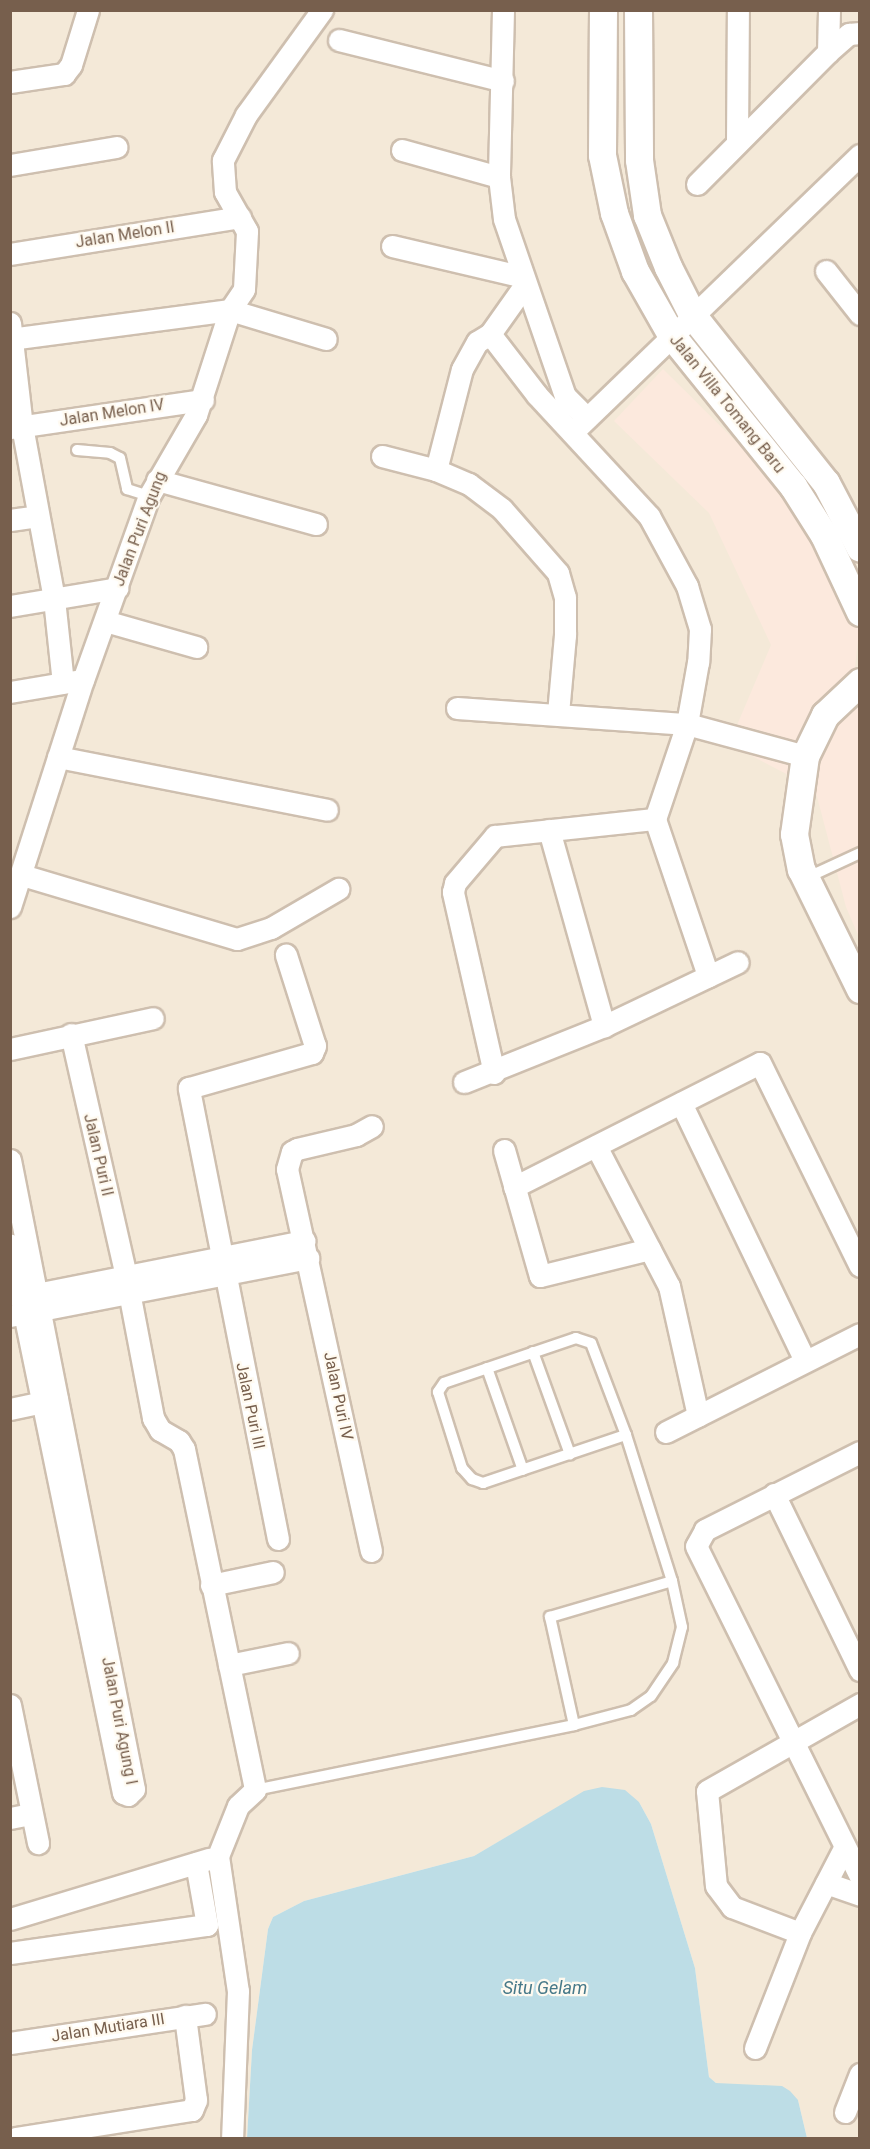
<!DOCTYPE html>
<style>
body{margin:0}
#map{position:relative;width:870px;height:2149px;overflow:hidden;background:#fcf6e9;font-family:Roboto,sans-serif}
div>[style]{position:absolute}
.residential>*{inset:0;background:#f4e9d8}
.commercial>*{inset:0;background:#fce9dd}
.water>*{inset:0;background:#bddde6}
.roads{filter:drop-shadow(2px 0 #cebfaf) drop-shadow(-2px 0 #cebfaf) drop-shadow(0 2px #cebfaf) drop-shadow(0 -2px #cebfaf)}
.service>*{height:10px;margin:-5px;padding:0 5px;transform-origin:5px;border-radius:5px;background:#fff}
.minor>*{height:21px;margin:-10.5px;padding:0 10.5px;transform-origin:10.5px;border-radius:10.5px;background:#fff}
.tertiary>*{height:27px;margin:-13.5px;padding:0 13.5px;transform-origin:13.5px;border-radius:13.5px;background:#fff}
span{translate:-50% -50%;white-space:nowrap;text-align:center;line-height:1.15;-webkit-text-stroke:4.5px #fffaf0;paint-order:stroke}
.street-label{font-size:16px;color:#775f4d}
.water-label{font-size:18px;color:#477989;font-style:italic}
.frame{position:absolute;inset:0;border:12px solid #775f4d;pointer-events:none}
</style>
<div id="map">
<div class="residential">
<div style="clip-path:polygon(11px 11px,859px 11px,859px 2138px,807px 2138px,798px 2100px,716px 2083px,709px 2077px,695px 1968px,651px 1824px,639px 1802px,584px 1792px,474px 1856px,304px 1901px,273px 1917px,268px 1929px,252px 2050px,247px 2138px,11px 2138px)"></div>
</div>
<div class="commercial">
<div style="clip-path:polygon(663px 369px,807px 512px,859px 631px,851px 704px,859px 700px,859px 937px,846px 907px,815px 789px,729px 744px,771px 645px,709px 513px,614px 421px)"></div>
</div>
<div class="water">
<div style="clip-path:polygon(602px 1787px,625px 1790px,639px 1802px,651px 1824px,695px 1968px,709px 2077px,716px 2083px,782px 2086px,790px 2091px,798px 2100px,807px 2138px,247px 2138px,252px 2050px,268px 1929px,273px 1917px,304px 1901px,474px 1856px,584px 1791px)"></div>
</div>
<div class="roads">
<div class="service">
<div style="left:77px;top:450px;width:33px;rotate:5deg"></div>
<div style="left:110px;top:453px;width:11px;rotate:27deg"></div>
<div style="left:120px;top:458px;width:32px;rotate:77deg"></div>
<div style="left:127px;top:489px;width:23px;rotate:18deg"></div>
<div style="left:806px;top:878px;width:60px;rotate:-24.8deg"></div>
<div style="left:533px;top:1352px;width:109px;rotate:70.1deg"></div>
<div style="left:487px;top:1368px;width:108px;rotate:70.6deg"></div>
<div style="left:574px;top:1725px;width:111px;rotate:-102.5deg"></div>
<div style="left:550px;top:1617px;width:127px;rotate:-16.4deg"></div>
<div style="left:255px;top:1790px;width:326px;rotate:-11.5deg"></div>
<div style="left:574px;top:1725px;width:59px;rotate:-14.7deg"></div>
<div style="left:631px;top:1710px;width:24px;rotate:-35deg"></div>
<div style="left:651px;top:1696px;width:40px;rotate:-56deg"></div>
<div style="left:673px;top:1663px;width:37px;rotate:-76deg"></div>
<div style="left:682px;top:1627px;width:47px;rotate:-102.3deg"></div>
<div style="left:672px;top:1581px;width:153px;rotate:-107.5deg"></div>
<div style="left:626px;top:1435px;width:98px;rotate:-110.8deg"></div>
<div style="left:591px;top:1343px;width:16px;rotate:-162deg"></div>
<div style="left:576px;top:1338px;width:139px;rotate:161.2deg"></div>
<div style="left:444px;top:1383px;width:11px;rotate:124deg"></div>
<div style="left:438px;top:1392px;width:80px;rotate:72.5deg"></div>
<div style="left:462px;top:1468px;width:15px;rotate:48deg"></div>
<div style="left:472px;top:1479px;width:12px;rotate:20deg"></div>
<div style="left:483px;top:1483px;width:151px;rotate:-18.6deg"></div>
</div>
<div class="minor">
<div style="left:503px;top:10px;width:167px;rotate:91.4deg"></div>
<div style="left:499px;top:177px;width:42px;rotate:83.2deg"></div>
<div style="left:504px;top:219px;width:187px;rotate:71deg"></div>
<div style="left:565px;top:396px;width:31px;rotate:45deg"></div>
<div style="left:339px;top:40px;width:169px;rotate:14deg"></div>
<div style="left:828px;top:52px;width:42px;rotate:-88.6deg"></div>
<div style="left:10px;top:82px;width:55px;rotate:-8.4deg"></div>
<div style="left:64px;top:74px;width:11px;rotate:-52deg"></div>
<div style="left:71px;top:65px;width:58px;rotate:-72.8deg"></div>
<div style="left:737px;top:143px;width:133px;rotate:-89.6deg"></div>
<div style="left:402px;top:150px;width:101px;rotate:15.6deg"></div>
<div style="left:10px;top:165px;width:108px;rotate:-9.6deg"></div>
<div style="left:697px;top:184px;width:186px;rotate:-45.2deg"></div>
<div style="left:828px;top:52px;width:28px;rotate:-41deg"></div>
<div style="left:849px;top:34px;width:11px;rotate:-5deg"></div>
<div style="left:392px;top:246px;width:131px;rotate:13.2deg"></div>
<div style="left:10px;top:254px;width:233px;rotate:-9.1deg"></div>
<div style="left:826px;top:271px;width:55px;rotate:51.7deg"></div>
<div style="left:10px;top:323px;width:104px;rotate:83.4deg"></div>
<div style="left:22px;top:426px;width:176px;rotate:79.5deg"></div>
<div style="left:54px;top:599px;width:84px;rotate:83.9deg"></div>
<div style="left:490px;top:334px;width:77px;rotate:52.4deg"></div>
<div style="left:537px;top:395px;width:165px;rotate:47.2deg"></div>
<div style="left:649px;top:516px;width:80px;rotate:61.5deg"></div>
<div style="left:687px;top:586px;width:45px;rotate:73.2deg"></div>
<div style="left:700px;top:629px;width:33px;rotate:93deg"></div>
<div style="left:698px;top:662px;width:63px;rotate:100.1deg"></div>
<div style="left:687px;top:724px;width:100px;rotate:108.6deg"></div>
<div style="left:655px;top:819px;width:166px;rotate:71.3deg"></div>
<div style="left:10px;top:339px;width:222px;rotate:-7.5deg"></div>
<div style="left:230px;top:310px;width:100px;rotate:16.8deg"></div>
<div style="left:10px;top:428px;width:195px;rotate:-8.3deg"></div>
<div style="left:577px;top:428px;width:393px;rotate:-44deg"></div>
<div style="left:382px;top:456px;width:56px;rotate:14.5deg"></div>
<div style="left:436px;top:470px;width:36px;rotate:23deg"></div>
<div style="left:469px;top:484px;width:41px;rotate:37.1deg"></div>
<div style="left:502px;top:509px;width:85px;rotate:48.8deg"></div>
<div style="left:558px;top:573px;width:25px;rotate:74deg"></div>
<div style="left:565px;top:597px;width:38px;rotate:90deg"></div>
<div style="left:565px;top:635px;width:78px;rotate:95.1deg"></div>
<div style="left:436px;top:470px;width:104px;rotate:-75.6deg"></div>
<div style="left:462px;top:369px;width:31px;rotate:-61deg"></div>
<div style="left:477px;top:342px;width:15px;rotate:-32deg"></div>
<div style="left:490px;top:334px;width:59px;rotate:-54.7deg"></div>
<div style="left:157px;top:480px;width:165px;rotate:15.5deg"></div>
<div style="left:10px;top:520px;width:28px;rotate:-8deg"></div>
<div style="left:10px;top:606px;width:109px;rotate:-9.5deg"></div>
<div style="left:105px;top:621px;width:95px;rotate:15.9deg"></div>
<div style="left:10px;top:692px;width:66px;rotate:-9.6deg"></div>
<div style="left:457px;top:708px;width:231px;rotate:4deg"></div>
<div style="left:687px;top:724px;width:122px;rotate:15.2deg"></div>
<div style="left:58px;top:757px;width:274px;rotate:11.1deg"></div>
<div style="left:549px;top:830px;width:204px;rotate:74.3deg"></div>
<div style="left:22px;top:875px;width:224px;rotate:16.6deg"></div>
<div style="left:237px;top:939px;width:36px;rotate:-18deg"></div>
<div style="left:271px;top:928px;width:78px;rotate:-30.2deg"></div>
<div style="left:10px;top:907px;width:238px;rotate:-72.2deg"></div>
<div style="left:83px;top:680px;width:195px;rotate:-70.3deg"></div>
<div style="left:149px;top:496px;width:94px;rotate:-59.9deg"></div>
<div style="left:196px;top:415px;width:110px;rotate:-72.1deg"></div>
<div style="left:230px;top:310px;width:25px;rotate:-56deg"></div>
<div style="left:244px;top:289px;width:58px;rotate:-87deg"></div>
<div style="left:247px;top:231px;width:45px;rotate:-119.4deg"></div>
<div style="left:225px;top:192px;width:32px;rotate:-94deg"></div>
<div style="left:223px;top:160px;width:51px;rotate:-62.9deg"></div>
<div style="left:246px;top:115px;width:130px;rotate:-54.1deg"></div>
<div style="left:71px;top:1034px;width:248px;rotate:77.2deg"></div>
<div style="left:126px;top:1276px;width:145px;rotate:79.2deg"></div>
<div style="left:153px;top:1418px;width:14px;rotate:60deg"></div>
<div style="left:160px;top:1430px;width:22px;rotate:30deg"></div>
<div style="left:179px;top:1441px;width:9px;rotate:58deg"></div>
<div style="left:184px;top:1449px;width:348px;rotate:78.2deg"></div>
<div style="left:255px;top:1790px;width:23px;rotate:137deg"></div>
<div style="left:238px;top:1806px;width:54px;rotate:111.8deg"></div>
<div style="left:218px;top:1856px;width:136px;rotate:81.6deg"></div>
<div style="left:238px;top:1991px;width:147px;rotate:92.3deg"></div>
<div style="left:10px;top:1049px;width:146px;rotate:-12.2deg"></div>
<div style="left:494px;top:1073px;width:186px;rotate:-102.8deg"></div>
<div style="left:453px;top:892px;width:9px;rotate:-77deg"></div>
<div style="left:455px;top:883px;width:62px;rotate:-49.6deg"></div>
<div style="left:495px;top:836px;width:161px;rotate:-6.1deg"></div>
<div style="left:464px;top:1082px;width:151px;rotate:-21.8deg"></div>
<div style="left:604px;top:1026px;width:148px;rotate:-25.5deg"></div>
<div style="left:681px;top:1103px;width:286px;rotate:64.3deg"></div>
<div style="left:596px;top:1146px;width:158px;rotate:62.5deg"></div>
<div style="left:669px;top:1286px;width:133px;rotate:77.4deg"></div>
<div style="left:504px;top:1150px;width:131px;rotate:74.1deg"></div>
<div style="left:540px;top:1276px;width:113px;rotate:-13.8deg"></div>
<div style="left:10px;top:1160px;width:641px;rotate:78.85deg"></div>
<div style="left:134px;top:1789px;width:8px;rotate:135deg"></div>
<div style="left:128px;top:1795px;width:5px;rotate:-158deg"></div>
<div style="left:123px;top:1793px;width:560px;rotate:-101.65deg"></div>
<div style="left:514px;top:1187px;width:275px;rotate:-26.8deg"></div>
<div style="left:760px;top:1063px;width:226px;rotate:63.8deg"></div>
<div style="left:26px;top:1296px;width:284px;rotate:-11.2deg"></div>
<div style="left:10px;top:1316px;width:304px;rotate:-11deg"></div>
<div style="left:10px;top:1409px;width:48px;rotate:-12deg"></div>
<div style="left:666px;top:1432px;width:217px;rotate:-26.8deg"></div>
<div style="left:860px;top:1452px;width:174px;rotate:153.3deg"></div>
<div style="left:705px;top:1530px;width:18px;rotate:119deg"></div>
<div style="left:696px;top:1546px;width:369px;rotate:63.6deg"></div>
<div style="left:774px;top:1494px;width:196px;rotate:64deg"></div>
<div style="left:278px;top:1539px;width:460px;rotate:-101.2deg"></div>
<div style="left:189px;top:1088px;width:128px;rotate:-15.9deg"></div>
<div style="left:312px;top:1053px;width:8px;rotate:-67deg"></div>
<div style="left:315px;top:1046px;width:96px;rotate:-107.7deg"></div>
<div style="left:371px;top:1551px;width:391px;rotate:-102.4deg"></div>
<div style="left:287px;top:1169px;width:18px;rotate:-74deg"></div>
<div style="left:292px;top:1152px;width:6px;rotate:-31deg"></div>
<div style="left:297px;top:1149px;width:61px;rotate:-13.3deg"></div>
<div style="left:356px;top:1135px;width:18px;rotate:-29deg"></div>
<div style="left:211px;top:1585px;width:63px;rotate:-11.8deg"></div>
<div style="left:229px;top:1665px;width:60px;rotate:-11.5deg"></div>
<div style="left:10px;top:1705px;width:141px;rotate:78.5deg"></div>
<div style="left:10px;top:1818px;width:21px;rotate:-11deg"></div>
<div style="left:826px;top:1883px;width:36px;rotate:19deg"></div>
<div style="left:10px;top:1919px;width:208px;rotate:-16.8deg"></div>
<div style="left:800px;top:1933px;width:73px;rotate:-159.1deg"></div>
<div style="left:732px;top:1907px;width:26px;rotate:-127deg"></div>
<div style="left:716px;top:1886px;width:95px;rotate:-95.4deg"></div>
<div style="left:707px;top:1791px;width:176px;rotate:-29.6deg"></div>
<div style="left:10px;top:1953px;width:199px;rotate:-8.1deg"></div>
<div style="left:207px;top:1925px;width:63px;rotate:-100.1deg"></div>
<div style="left:10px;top:2043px;width:197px;rotate:-8.5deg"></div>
<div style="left:755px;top:2048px;width:123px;rotate:-68.6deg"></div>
<div style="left:800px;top:1933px;width:96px;rotate:-62.6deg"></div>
<div style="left:845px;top:2112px;width:41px;rotate:-68.5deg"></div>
<div style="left:15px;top:2138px;width:179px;rotate:-9deg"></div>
<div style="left:192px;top:2110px;width:11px;rotate:-68deg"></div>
<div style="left:196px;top:2100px;width:85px;rotate:-97.5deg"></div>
</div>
<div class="tertiary">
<div style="left:603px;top:10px;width:145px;rotate:90.4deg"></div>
<div style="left:602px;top:155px;width:59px;rotate:78.3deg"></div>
<div style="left:614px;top:213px;width:62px;rotate:70.1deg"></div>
<div style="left:635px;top:271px;width:75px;rotate:60.4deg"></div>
<div style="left:672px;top:336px;width:193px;rotate:51.1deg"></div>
<div style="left:793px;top:486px;width:58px;rotate:57.7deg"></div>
<div style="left:824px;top:535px;width:85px;rotate:64.9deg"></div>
<div style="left:638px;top:10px;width:150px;rotate:89.6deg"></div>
<div style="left:639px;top:160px;width:56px;rotate:81.7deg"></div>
<div style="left:647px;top:215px;width:56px;rotate:68deg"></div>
<div style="left:668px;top:267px;width:55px;rotate:63deg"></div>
<div style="left:693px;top:316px;width:213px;rotate:51.5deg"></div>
<div style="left:826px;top:483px;width:73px;rotate:62.4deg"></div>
<div style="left:860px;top:682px;width:48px;rotate:136.7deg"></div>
<div style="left:825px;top:715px;width:46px;rotate:116deg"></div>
<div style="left:805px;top:756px;width:79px;rotate:98deg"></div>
<div style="left:794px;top:834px;width:36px;rotate:79deg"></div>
<div style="left:801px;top:869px;width:134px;rotate:63.8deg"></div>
</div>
</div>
<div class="street-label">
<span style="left:125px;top:235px;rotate:-9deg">Jalan Melon II</span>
<span style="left:727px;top:404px;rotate:51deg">Jalan Villa Tomang Baru</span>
<span style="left:112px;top:413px;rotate:-9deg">Jalan Melon IV</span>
<span style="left:140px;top:529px;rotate:-69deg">Jalan Puri Agung</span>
<span style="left:98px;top:1155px;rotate:77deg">Jalan Puri II</span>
<span style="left:338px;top:1396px;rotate:78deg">Jalan Puri IV</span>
<span style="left:250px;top:1406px;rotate:78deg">Jalan Puri III</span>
<span style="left:119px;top:1721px;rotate:79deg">Jalan Puri Agung I</span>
<span style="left:108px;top:2028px;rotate:-9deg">Jalan Mutiara III</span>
</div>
<div class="water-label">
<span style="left:545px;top:1988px">Situ Gelam</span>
</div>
<div class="frame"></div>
</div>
